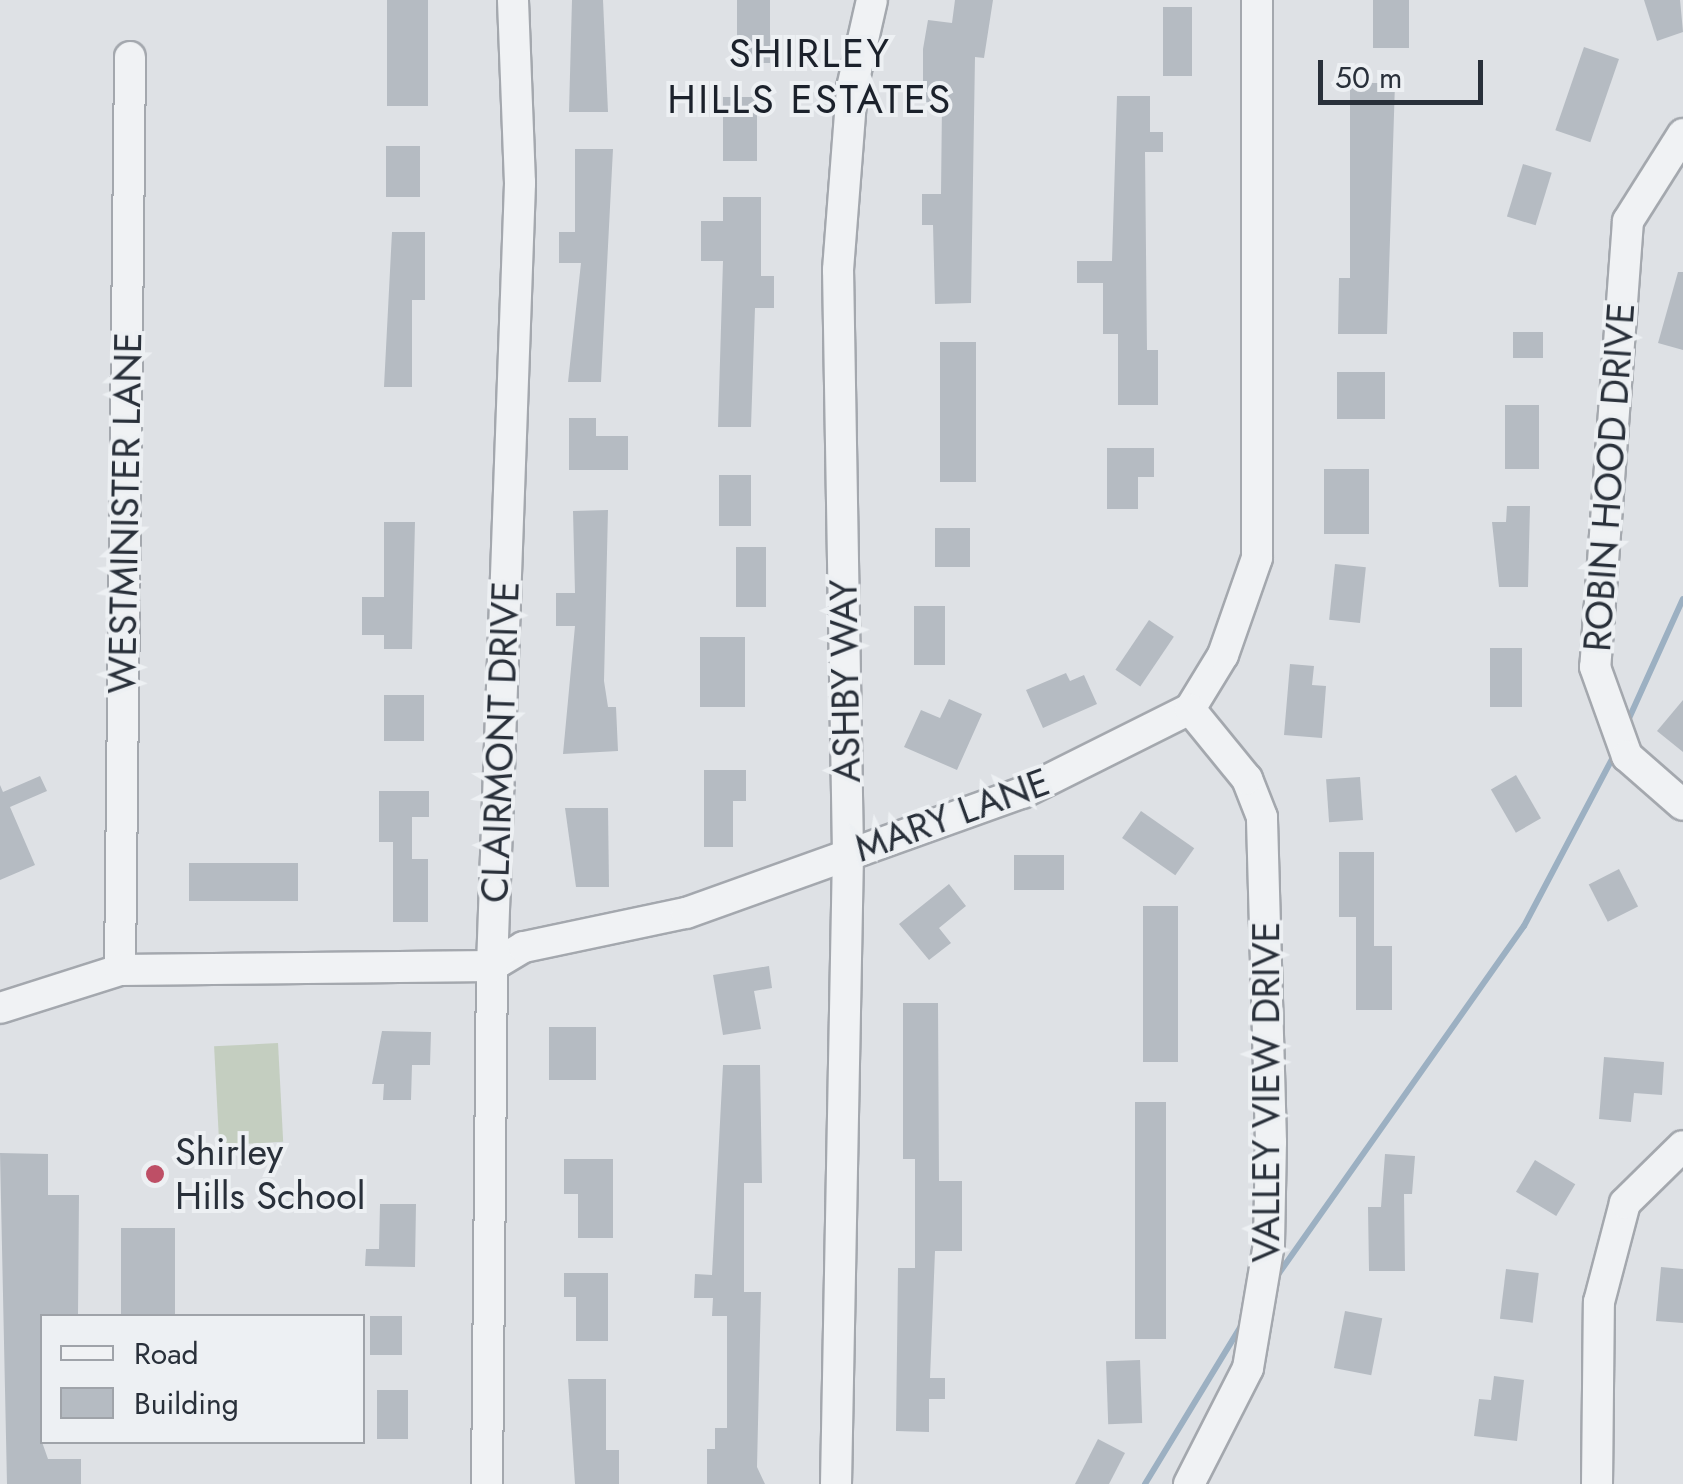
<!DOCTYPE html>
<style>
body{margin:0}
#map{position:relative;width:1683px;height:1484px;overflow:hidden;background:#dee1e5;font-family:Jost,sans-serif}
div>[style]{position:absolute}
.green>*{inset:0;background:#c4cec0;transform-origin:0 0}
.stream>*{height:6px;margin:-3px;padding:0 3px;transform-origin:3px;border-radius:3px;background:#9cb0c2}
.building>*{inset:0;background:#b5bbc2;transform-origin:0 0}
.roads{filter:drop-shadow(2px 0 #a4a8ae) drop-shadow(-2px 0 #a4a8ae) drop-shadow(0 2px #a4a8ae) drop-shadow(0 -2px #a4a8ae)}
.minor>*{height:30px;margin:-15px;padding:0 15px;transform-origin:15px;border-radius:15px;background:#f0f2f4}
.dots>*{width:28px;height:28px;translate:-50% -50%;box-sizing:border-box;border:5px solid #edf0f3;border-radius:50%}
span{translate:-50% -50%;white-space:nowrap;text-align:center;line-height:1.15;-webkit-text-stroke:8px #edf0f3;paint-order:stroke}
.street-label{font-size:38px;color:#29303a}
.poi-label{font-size:38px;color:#29303a}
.left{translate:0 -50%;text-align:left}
.neighbourhood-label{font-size:40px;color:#1b212b;letter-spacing:2.5px}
.legend{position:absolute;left:40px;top:1314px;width:325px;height:130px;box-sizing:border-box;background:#edf0f3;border:2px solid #9fa3a9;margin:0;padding:12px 18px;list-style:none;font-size:30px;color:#29303a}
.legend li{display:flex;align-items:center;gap:20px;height:50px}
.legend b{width:50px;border:2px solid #9fa3a9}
.scale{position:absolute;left:1318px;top:60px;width:165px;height:45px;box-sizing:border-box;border:5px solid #29303a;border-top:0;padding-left:12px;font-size:30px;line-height:35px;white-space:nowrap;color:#29303a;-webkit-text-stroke:8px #edf0f3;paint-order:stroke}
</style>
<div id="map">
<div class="green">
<div style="left:278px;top:1043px;width:99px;height:64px;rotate:87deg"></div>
</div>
<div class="stream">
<div style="left:1626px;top:725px;width:138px;rotate:-65.7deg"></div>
<div style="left:1277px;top:1276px;width:428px;rotate:-54.8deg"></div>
<div style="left:1524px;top:926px;width:193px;rotate:-62.2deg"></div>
<div style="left:1145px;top:1484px;width:188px;rotate:-58.7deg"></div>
</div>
<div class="building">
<div style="left:387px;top:0;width:41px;height:106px"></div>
<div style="clip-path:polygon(572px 0,603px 0,608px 112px,569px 112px)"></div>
<div style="left:737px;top:0;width:33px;height:63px"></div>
<div style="clip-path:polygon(955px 0,993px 0,984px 58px,975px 57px,971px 303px,935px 304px,933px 225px,922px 225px,922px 194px,941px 194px,942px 103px,923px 102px,923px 49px,928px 20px,952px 23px)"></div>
<div style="left:1373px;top:0;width:36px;height:48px"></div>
<div style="clip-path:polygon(1644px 0,1680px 0,1683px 32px,1657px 41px)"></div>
<div style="left:1163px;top:7px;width:29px;height:69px"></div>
<div style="left:1584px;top:47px;width:37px;height:88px;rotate:19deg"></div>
<div style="clip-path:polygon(1350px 83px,1395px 83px,1387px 334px,1338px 334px,1339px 278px,1350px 278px)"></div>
<div style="clip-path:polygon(1117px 96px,1150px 96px,1150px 132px,1163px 132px,1163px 152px,1145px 152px,1147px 350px,1158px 350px,1158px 405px,1118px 405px,1118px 334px,1103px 334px,1103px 283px,1077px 283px,1077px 261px,1112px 261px)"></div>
<div style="left:723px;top:97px;width:34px;height:64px"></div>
<div style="left:386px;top:146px;width:34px;height:51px"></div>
<div style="clip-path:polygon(575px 149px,613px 149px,601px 382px,568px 382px,581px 263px,559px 263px,559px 232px,575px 232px)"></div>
<div style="left:1523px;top:164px;width:30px;height:55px;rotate:17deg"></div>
<div style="clip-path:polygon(723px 197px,761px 197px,761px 276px,774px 276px,774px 308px,755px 308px,751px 427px,718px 427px,723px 261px,701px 261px,701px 221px,723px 221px)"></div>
<div style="clip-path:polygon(392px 232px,425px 232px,425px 300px,412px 300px,412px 387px,384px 387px)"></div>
<div style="clip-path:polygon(1678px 272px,1683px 272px,1683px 350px,1658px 343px)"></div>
<div style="left:1513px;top:332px;width:30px;height:26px"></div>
<div style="left:940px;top:342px;width:36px;height:140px"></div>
<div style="left:1337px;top:372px;width:48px;height:47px"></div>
<div style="left:1505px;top:405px;width:34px;height:64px"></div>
<div style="clip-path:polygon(569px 418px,596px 418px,596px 436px,628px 436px,628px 470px,569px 470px)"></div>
<div style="clip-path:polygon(1107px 448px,1154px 448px,1154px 477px,1138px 477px,1138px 509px,1107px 509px)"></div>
<div style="left:1324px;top:469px;width:45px;height:65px"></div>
<div style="left:719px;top:475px;width:32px;height:51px"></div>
<div style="clip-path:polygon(1507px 506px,1530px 506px,1528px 587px,1499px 587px,1492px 522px,1506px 522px)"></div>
<div style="clip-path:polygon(608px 510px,604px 681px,608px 707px,616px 707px,618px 751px,563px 754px,575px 626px,556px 626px,556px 593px,575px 593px,573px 511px)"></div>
<div style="clip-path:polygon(384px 522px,415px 522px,412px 649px,384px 649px,384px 635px,362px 635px,362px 597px,384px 597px)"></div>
<div style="left:935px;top:528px;width:35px;height:39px"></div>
<div style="left:736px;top:547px;width:30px;height:60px"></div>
<div style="left:1335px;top:564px;width:31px;height:56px;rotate:6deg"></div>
<div style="left:914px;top:606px;width:31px;height:59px"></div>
<div style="left:1149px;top:620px;width:30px;height:60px;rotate:34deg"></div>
<div style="left:700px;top:637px;width:45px;height:70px"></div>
<div style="left:1490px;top:648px;width:32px;height:59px"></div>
<div style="clip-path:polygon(1290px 664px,1314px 666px,1312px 685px,1326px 686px,1322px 738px,1284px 735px)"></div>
<div style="clip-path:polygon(1066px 673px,1070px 681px,1084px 675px,1097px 704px,1043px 728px,1026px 690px)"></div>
<div style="left:384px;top:695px;width:40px;height:46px"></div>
<div style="clip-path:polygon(949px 699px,982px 714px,957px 770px,904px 747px,921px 710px,940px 718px)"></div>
<div style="clip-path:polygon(1683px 700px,1683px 752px,1657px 731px)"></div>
<div style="clip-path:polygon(704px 770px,746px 770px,746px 801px,733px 801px,733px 847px,704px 847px)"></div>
<div style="left:1516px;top:775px;width:50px;height:29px;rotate:60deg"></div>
<div style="clip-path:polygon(40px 776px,47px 791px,10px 807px,35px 865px,0 880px,0 785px,3px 792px)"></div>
<div style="left:1360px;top:777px;width:43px;height:34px;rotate:86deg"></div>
<div style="clip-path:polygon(379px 791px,429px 791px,429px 817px,412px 817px,412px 859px,428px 859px,428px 922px,393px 922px,393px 842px,379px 842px)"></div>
<div style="clip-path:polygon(565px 808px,608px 808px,609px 887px,576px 887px)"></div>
<div style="left:1141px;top:811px;width:65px;height:33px;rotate:35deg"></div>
<div style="clip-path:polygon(1339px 852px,1374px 852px,1374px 946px,1392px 946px,1392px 1010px,1356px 1010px,1356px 917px,1339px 917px)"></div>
<div style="left:1014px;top:855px;width:50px;height:35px"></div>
<div style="left:189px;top:863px;width:109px;height:38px"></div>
<div style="left:1619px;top:869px;width:42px;height:34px;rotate:63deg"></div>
<div style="clip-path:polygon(949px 884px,966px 906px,939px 928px,951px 943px,929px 960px,899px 924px)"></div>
<div style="left:1143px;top:906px;width:35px;height:156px"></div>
<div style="clip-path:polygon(769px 966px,772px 988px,754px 991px,761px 1029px,723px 1035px,713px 975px)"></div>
<div style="clip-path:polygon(903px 1003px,938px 1003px,939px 1181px,962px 1181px,962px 1251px,935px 1251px,930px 1378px,945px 1378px,945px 1399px,929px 1399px,929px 1432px,896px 1431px,898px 1268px,915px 1268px,915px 1159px,903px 1159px)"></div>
<div style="left:549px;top:1027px;width:47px;height:53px"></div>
<div style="clip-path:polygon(382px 1031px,431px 1032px,430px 1065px,412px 1065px,411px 1100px,383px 1100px,384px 1084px,372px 1084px)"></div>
<div style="clip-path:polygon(1604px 1057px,1664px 1062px,1662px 1095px,1634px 1093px,1631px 1122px,1599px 1119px)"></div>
<div style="clip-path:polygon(723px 1065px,760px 1065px,762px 1183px,744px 1183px,744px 1292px,761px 1292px,757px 1467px,765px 1484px,707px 1484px,707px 1449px,715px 1449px,715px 1428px,727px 1428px,727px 1316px,712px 1316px,713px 1298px,694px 1298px,695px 1274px,712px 1275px)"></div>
<div style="left:1135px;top:1102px;width:31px;height:237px"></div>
<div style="clip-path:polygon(0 1153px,48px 1154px,48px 1195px,79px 1195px,78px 1316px,42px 1316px,42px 1442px,48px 1459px,81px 1459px,81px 1484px,7px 1484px)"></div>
<div style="clip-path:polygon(1385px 1154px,1415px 1156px,1412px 1194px,1404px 1194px,1405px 1271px,1369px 1271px,1368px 1207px,1381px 1207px)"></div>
<div style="clip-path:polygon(564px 1159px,613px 1159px,613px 1238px,578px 1238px,578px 1194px,564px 1194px)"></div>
<div style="left:1535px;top:1160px;width:47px;height:37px;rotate:31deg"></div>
<div style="clip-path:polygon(380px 1204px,416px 1204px,415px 1267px,365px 1266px,366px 1249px,379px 1249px)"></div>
<div style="left:121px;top:1228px;width:54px;height:88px"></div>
<div style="clip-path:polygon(1661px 1267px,1683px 1269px,1683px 1323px,1656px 1321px)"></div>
<div style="left:1506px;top:1269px;width:33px;height:50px;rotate:7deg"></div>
<div style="clip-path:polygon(564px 1273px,608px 1273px,608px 1341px,576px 1341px,576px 1297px,564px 1297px)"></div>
<div style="left:1345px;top:1311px;width:38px;height:58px;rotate:11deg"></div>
<div style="left:370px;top:1316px;width:32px;height:39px"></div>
<div style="left:1140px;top:1360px;width:63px;height:34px;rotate:88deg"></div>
<div style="clip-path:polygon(1494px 1376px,1524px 1380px,1517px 1441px,1474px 1436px,1479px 1399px,1491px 1400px)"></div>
<div style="clip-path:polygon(568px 1379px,606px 1379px,606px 1450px,619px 1450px,619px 1484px,575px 1484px)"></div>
<div style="left:377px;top:1390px;width:31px;height:49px"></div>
<div style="clip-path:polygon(1098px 1439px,1125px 1453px,1109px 1484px,1075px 1484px)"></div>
</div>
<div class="roads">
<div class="minor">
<div style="left:1683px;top:134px;width:103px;rotate:122.3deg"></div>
<div style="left:1628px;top:221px;width:447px;rotate:94.2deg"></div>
<div style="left:1595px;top:667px;width:95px;rotate:70.2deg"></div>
<div style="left:1627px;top:756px;width:74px;rotate:41.2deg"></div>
<div style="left:120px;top:970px;width:913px;rotate:-89.37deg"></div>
<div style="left:0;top:1008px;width:126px;rotate:-17.6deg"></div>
<div style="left:120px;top:970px;width:372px;rotate:-0.6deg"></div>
<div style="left:492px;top:966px;width:37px;rotate:-31deg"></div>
<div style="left:524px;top:947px;width:166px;rotate:-11.9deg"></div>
<div style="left:686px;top:913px;width:357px;rotate:-19.7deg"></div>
<div style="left:1022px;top:793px;width:188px;rotate:-26.6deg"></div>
<div style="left:1190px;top:709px;width:63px;rotate:-58.6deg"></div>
<div style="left:1223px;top:655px;width:103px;rotate:-70.7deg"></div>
<div style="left:1257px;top:558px;width:558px;rotate:-90deg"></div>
<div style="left:487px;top:1484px;width:518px;rotate:-89.45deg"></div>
<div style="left:492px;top:966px;width:784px;rotate:-87.95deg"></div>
<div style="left:520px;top:183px;width:183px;rotate:-92.2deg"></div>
<div style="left:836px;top:1484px;width:631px;rotate:-88.91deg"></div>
<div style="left:848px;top:853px;width:583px;rotate:-90.98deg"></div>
<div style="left:838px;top:270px;width:183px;rotate:-85.6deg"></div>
<div style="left:852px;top:88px;width:90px;rotate:-77.2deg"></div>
<div style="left:1189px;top:1484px;width:130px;rotate:-63deg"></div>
<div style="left:1248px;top:1368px;width:126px;rotate:-80.4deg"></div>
<div style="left:1269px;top:1244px;width:102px;rotate:-88.9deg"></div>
<div style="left:1271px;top:1142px;width:325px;rotate:-91.6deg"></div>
<div style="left:1262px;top:817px;width:41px;rotate:-111.5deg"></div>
<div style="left:1247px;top:779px;width:90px;rotate:-129.2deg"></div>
<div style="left:1597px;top:1484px;width:182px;rotate:-89.4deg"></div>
<div style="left:1599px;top:1302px;width:102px;rotate:-75.3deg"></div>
<div style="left:1625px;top:1203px;width:81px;rotate:-44.5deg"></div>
</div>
</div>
<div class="dots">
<div style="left:155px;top:1174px;background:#be4f66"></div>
</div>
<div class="street-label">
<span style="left:1609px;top:477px;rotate:-86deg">ROBIN HOOD DRIVE</span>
<span style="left:125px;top:513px;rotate:-89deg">WESTMINISTER LANE</span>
<span style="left:845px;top:681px;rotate:-91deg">ASHBY WAY</span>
<span style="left:500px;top:742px;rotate:-88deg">CLAIRMONT DRIVE</span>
<span style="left:952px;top:815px;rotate:-20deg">MARY LANE</span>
<span style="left:1266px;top:1092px;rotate:-90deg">VALLEY VIEW DRIVE</span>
</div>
<div class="poi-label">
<span class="left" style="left:175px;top:1174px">Shirley<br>Hills School</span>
</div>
<div class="neighbourhood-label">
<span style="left:810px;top:76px">SHIRLEY<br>HILLS ESTATES</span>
</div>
<ul class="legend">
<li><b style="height:12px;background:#f0f2f4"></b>Road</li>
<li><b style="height:28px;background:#b5bbc2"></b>Building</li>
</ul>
<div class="scale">50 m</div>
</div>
